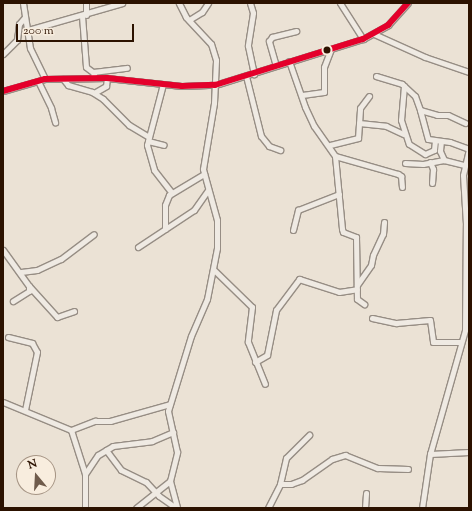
<!DOCTYPE html>
<style>
body{margin:0}
#map{position:relative;width:472px;height:511px;overflow:hidden;background:#ebe2d5;font-family:"Sorts Mill Goudy",serif}
div>[style]{position:absolute}
.roads{filter:drop-shadow(1px 0 #968d84) drop-shadow(-1px 0 #968d84) drop-shadow(0 1px #968d84) drop-shadow(0 -1px #968d84)}
.minor>*{height:5px;margin:-2.5px;padding:0 2.5px;transform-origin:2.5px;border-radius:2.5px;background:#efeae3}
.bus-1>*{height:6px;margin:-3px;padding:0 3px;transform-origin:3px;border-radius:3px;background:#e4002b}
.dots>*{width:11px;height:11px;translate:-50% -50%;box-sizing:border-box;border:2px solid #f8edde;border-radius:50%}
span{translate:-50% -50%;white-space:nowrap;text-align:center;line-height:1.15;-webkit-text-stroke:3.5px #f8edde;paint-order:stroke}
.frame{position:absolute;inset:0;border:4px solid #2c1200;pointer-events:none}
.north{position:absolute;left:16px;top:455px;width:40px;height:40px;box-sizing:border-box;background:#f8edde;border:1px solid #a69585;border-radius:50%;rotate:342deg;font-size:11px;font-weight:700;line-height:16px;text-align:center;color:#2c1200}
.north::after{content:'';display:block;margin:auto;width:14px;height:18px;background:#6f5b4b;clip-path:polygon(50% 0,100% 100%,50% 72%,0 100%)}
.scale{position:absolute;left:16px;top:24px;width:118px;height:18px;box-sizing:border-box;border:2px solid #2c1200;border-top:0;padding-left:5px;font-size:12px;line-height:14px;white-space:nowrap;color:#2c1200;-webkit-text-stroke:3px #f8edde;paint-order:stroke}
</style>
<div id="map">
<div class="roads">
<div class="minor">
<div style="left:23px;top:3px;width:46px;rotate:81.2deg"></div>
<div style="left:30px;top:48px;width:34px;rotate:64deg"></div>
<div style="left:250px;top:3px;width:10px;rotate:73deg"></div>
<div style="left:253px;top:13px;width:33px;rotate:99deg"></div>
<div style="left:248px;top:46px;width:29px;rotate:78deg"></div>
<div style="left:340px;top:3px;width:43px;rotate:57.4deg"></div>
<div style="left:86px;top:15px;width:12px;rotate:-90deg"></div>
<div style="left:82px;top:16px;width:51px;rotate:85.5deg"></div>
<div style="left:86px;top:67px;width:10px;rotate:37deg"></div>
<div style="left:94px;top:73px;width:5px;rotate:101deg"></div>
<div style="left:189px;top:20px;width:15px;rotate:-32deg"></div>
<div style="left:202px;top:12px;width:11px;rotate:-56deg"></div>
<div style="left:28px;top:30px;width:98px;rotate:-16deg"></div>
<div style="left:374px;top:34px;width:56px;rotate:24.3deg"></div>
<div style="left:425px;top:57px;width:46px;rotate:18.8deg"></div>
<div style="left:3px;top:54px;width:20px;rotate:-45deg"></div>
<div style="left:17px;top:40px;width:16px;rotate:-83deg"></div>
<div style="left:19px;top:24px;width:9px;rotate:-49deg"></div>
<div style="left:289px;top:61px;width:49px;rotate:70.8deg"></div>
<div style="left:305px;top:107px;width:21px;rotate:65deg"></div>
<div style="left:314px;top:126px;width:37px;rotate:55deg"></div>
<div style="left:335px;top:156px;width:73px;rotate:84.5deg"></div>
<div style="left:342px;top:229px;width:3px;rotate:72deg"></div>
<div style="left:343px;top:232px;width:14px;rotate:21deg"></div>
<div style="left:356px;top:237px;width:62px;rotate:89.1deg"></div>
<div style="left:357px;top:299px;width:9px;rotate:36deg"></div>
<div style="left:276px;top:66px;width:26px;rotate:-106deg"></div>
<div style="left:269px;top:41px;width:5px;rotate:-53deg"></div>
<div style="left:272px;top:37px;width:25px;rotate:-14deg"></div>
<div style="left:93px;top:72px;width:34px;rotate:-7deg"></div>
<div style="left:246px;top:76px;width:62px;rotate:76deg"></div>
<div style="left:261px;top:136px;width:13px;rotate:51deg"></div>
<div style="left:269px;top:146px;width:12px;rotate:20deg"></div>
<div style="left:376px;top:76px;width:27px;rotate:17deg"></div>
<div style="left:402px;top:84px;width:18px;rotate:43deg"></div>
<div style="left:415px;top:96px;width:15px;rotate:70deg"></div>
<div style="left:420px;top:110px;width:18px;rotate:16deg"></div>
<div style="left:437px;top:115px;width:11px"></div>
<div style="left:448px;top:115px;width:19px;rotate:25deg"></div>
<div style="left:63px;top:79px;width:8px;rotate:50deg"></div>
<div style="left:68px;top:85px;width:25px;rotate:16deg"></div>
<div style="left:92px;top:92px;width:13px;rotate:32deg"></div>
<div style="left:103px;top:99px;width:37px;rotate:45deg"></div>
<div style="left:129px;top:125px;width:23px;rotate:31deg"></div>
<div style="left:38px;top:81px;width:30px;rotate:64deg"></div>
<div style="left:51px;top:108px;width:15px;rotate:74deg"></div>
<div style="left:163px;top:84px;width:63px;rotate:104.7deg"></div>
<div style="left:147px;top:145px;width:26px;rotate:74deg"></div>
<div style="left:154px;top:170px;width:29px;rotate:52deg"></div>
<div style="left:404px;top:86px;width:34px;rotate:95deg"></div>
<div style="left:401px;top:120px;width:25px;rotate:72deg"></div>
<div style="left:409px;top:144px;width:19px;rotate:32deg"></div>
<div style="left:425px;top:154px;width:10px;rotate:-24deg"></div>
<div style="left:434px;top:150px;width:9px;rotate:-84deg"></div>
<div style="left:3px;top:91px;width:44px;rotate:-15.9deg"></div>
<div style="left:45px;top:79px;width:62px;rotate:-0.9deg"></div>
<div style="left:107px;top:78px;width:75px;rotate:6.1deg"></div>
<div style="left:182px;top:86px;width:33px;rotate:-2deg"></div>
<div style="left:215px;top:85px;width:155px;rotate:-17.3deg"></div>
<div style="left:363px;top:39px;width:29px;rotate:-29deg"></div>
<div style="left:388px;top:25px;width:30px;rotate:-48deg"></div>
<div style="left:94px;top:93px;width:14px;rotate:-30deg"></div>
<div style="left:106px;top:86px;width:8px;rotate:-83deg"></div>
<div style="left:302px;top:95px;width:22px;rotate:-8deg"></div>
<div style="left:324px;top:92px;width:25px;rotate:-90deg"></div>
<div style="left:324px;top:67px;width:19px;rotate:-69deg"></div>
<div style="left:420px;top:110px;width:30px;rotate:75deg"></div>
<div style="left:428px;top:139px;width:22px;rotate:8deg"></div>
<div style="left:450px;top:142px;width:20px;rotate:20deg"></div>
<div style="left:359px;top:123px;width:27px;rotate:6deg"></div>
<div style="left:386px;top:126px;width:19px;rotate:25deg"></div>
<div style="left:148px;top:141px;width:16px;rotate:14deg"></div>
<div style="left:441px;top:141px;width:10px;rotate:96deg"></div>
<div style="left:440px;top:151px;width:10px;rotate:66deg"></div>
<div style="left:330px;top:145px;width:29px;rotate:-14deg"></div>
<div style="left:358px;top:138px;width:30px;rotate:-86deg"></div>
<div style="left:360px;top:108px;width:15px;rotate:-53deg"></div>
<div style="left:335px;top:156px;width:66px;rotate:15.9deg"></div>
<div style="left:398px;top:174px;width:4px;rotate:34deg"></div>
<div style="left:401px;top:176px;width:11px;rotate:85deg"></div>
<div style="left:430px;top:162px;width:8px;rotate:67deg"></div>
<div style="left:433px;top:169px;width:14px;rotate:94deg"></div>
<div style="left:405px;top:163px;width:18px;rotate:3deg"></div>
<div style="left:423px;top:164px;width:21px;rotate:-11deg"></div>
<div style="left:444px;top:160px;width:21px;rotate:14deg"></div>
<div style="left:165px;top:229px;width:24px;rotate:-90deg"></div>
<div style="left:165px;top:205px;width:11px;rotate:-68deg"></div>
<div style="left:169px;top:195px;width:41px;rotate:-31deg"></div>
<div style="left:293px;top:230px;width:21px;rotate:-76deg"></div>
<div style="left:298px;top:210px;width:44px;rotate:-21.3deg"></div>
<div style="left:138px;top:247px;width:67px;rotate:-33.5deg"></div>
<div style="left:194px;top:210px;width:24px;rotate:-55deg"></div>
<div style="left:3px;top:250px;width:44px;rotate:54.2deg"></div>
<div style="left:29px;top:286px;width:5px;rotate:90deg"></div>
<div style="left:29px;top:291px;width:19px;rotate:148deg"></div>
<div style="left:214px;top:270px;width:53px;rotate:44.2deg"></div>
<div style="left:252px;top:307px;width:35px;rotate:97deg"></div>
<div style="left:248px;top:342px;width:45px;rotate:68deg"></div>
<div style="left:21px;top:272px;width:16px;rotate:-7deg"></div>
<div style="left:37px;top:270px;width:26px;rotate:-25deg"></div>
<div style="left:61px;top:259px;width:41px;rotate:-37.1deg"></div>
<div style="left:357px;top:285px;width:24px;rotate:-55deg"></div>
<div style="left:371px;top:265px;width:10px;rotate:-79deg"></div>
<div style="left:373px;top:255px;width:23px;rotate:-65deg"></div>
<div style="left:383px;top:234px;width:12px;rotate:-85deg"></div>
<div style="left:29px;top:286px;width:42px;rotate:47.9deg"></div>
<div style="left:57px;top:317px;width:18px;rotate:-19deg"></div>
<div style="left:372px;top:318px;width:25px;rotate:12deg"></div>
<div style="left:396px;top:323px;width:34px;rotate:-5deg"></div>
<div style="left:430px;top:320px;width:22px;rotate:82deg"></div>
<div style="left:433px;top:342px;width:28px"></div>
<div style="left:8px;top:337px;width:25px;rotate:14deg"></div>
<div style="left:32px;top:343px;width:10px;rotate:61deg"></div>
<div style="left:37px;top:352px;width:59px;rotate:101.7deg"></div>
<div style="left:255px;top:362px;width:14px;rotate:-30deg"></div>
<div style="left:267px;top:355px;width:46px;rotate:-78.7deg"></div>
<div style="left:276px;top:310px;width:39px;rotate:-53deg"></div>
<div style="left:299px;top:279px;width:42px;rotate:18deg"></div>
<div style="left:339px;top:292px;width:18px;rotate:-9deg"></div>
<div style="left:3px;top:402px;width:74px;rotate:22.4deg"></div>
<div style="left:71px;top:430px;width:46px;rotate:72.3deg"></div>
<div style="left:85px;top:474px;width:34px;rotate:90deg"></div>
<div style="left:71px;top:430px;width:26px;rotate:-21deg"></div>
<div style="left:95px;top:421px;width:15px"></div>
<div style="left:110px;top:421px;width:62px;rotate:-15.8deg"></div>
<div style="left:106px;top:450px;width:25px;rotate:53deg"></div>
<div style="left:121px;top:470px;width:28px;rotate:26deg"></div>
<div style="left:146px;top:482px;width:19px;rotate:47deg"></div>
<div style="left:159px;top:496px;width:21px;rotate:35deg"></div>
<div style="left:430px;top:454px;width:39px;rotate:-3deg"></div>
<div style="left:85px;top:474px;width:23px;rotate:-56deg"></div>
<div style="left:98px;top:455px;width:17px;rotate:-31deg"></div>
<div style="left:113px;top:446px;width:39px;rotate:-7deg"></div>
<div style="left:152px;top:441px;width:23px;rotate:-23deg"></div>
<div style="left:170px;top:481px;width:28px;rotate:75deg"></div>
<div style="left:280px;top:484px;width:11px"></div>
<div style="left:291px;top:484px;width:12px;rotate:-20deg"></div>
<div style="left:302px;top:480px;width:37px;rotate:-35deg"></div>
<div style="left:332px;top:459px;width:14px;rotate:-17deg"></div>
<div style="left:345px;top:455px;width:35px;rotate:22deg"></div>
<div style="left:378px;top:468px;width:30px;rotate:2deg"></div>
<div style="left:136px;top:508px;width:43px;rotate:-38.5deg"></div>
<div style="left:170px;top:481px;width:30px;rotate:-76deg"></div>
<div style="left:177px;top:452px;width:42px;rotate:-102.4deg"></div>
<div style="left:168px;top:411px;width:78px;rotate:-73deg"></div>
<div style="left:191px;top:336px;width:40px;rotate:-66.6deg"></div>
<div style="left:207px;top:299px;width:52px;rotate:-78.9deg"></div>
<div style="left:217px;top:248px;width:28px;rotate:-90deg"></div>
<div style="left:217px;top:220px;width:53px;rotate:-105.4deg"></div>
<div style="left:203px;top:169px;width:67px;rotate:-80.5deg"></div>
<div style="left:214px;top:103px;width:43px;rotate:-87.3deg"></div>
<div style="left:216px;top:60px;width:17px;rotate:-107deg"></div>
<div style="left:211px;top:44px;width:37px;rotate:-133deg"></div>
<div style="left:186px;top:17px;width:16px;rotate:-117deg"></div>
<div style="left:268px;top:508px;width:27px;rotate:-63deg"></div>
<div style="left:280px;top:484px;width:27px;rotate:-77deg"></div>
<div style="left:286px;top:458px;width:33px;rotate:-45deg"></div>
<div style="left:365px;top:508px;width:15px;rotate:-86deg"></div>
<div style="left:422px;top:508px;width:55px;rotate:-81.6deg"></div>
<div style="left:430px;top:454px;width:129px;rotate:-74.2deg"></div>
<div style="left:465px;top:330px;width:106px;rotate:-89.5deg"></div>
<div style="left:466px;top:224px;width:49px;rotate:-93.5deg"></div>
<div style="left:463px;top:175px;width:28px;rotate:-77deg"></div>
</div>
</div>
<div class="bus-1">
<div style="left:3px;top:91px;width:44px;rotate:-15.9deg"></div>
<div style="left:45px;top:79px;width:62px;rotate:-0.9deg"></div>
<div style="left:107px;top:78px;width:75px;rotate:6.1deg"></div>
<div style="left:182px;top:86px;width:33px;rotate:-2deg"></div>
<div style="left:215px;top:85px;width:155px;rotate:-17.3deg"></div>
<div style="left:363px;top:39px;width:29px;rotate:-29deg"></div>
<div style="left:388px;top:25px;width:30px;rotate:-48deg"></div>
</div>
<div class="dots">
<div style="left:327px;top:50px;background:#2c1200"></div>
</div>
<div class="frame"></div>
<div class="north">N</div>
<div class="scale">200 m</div>
</div>
